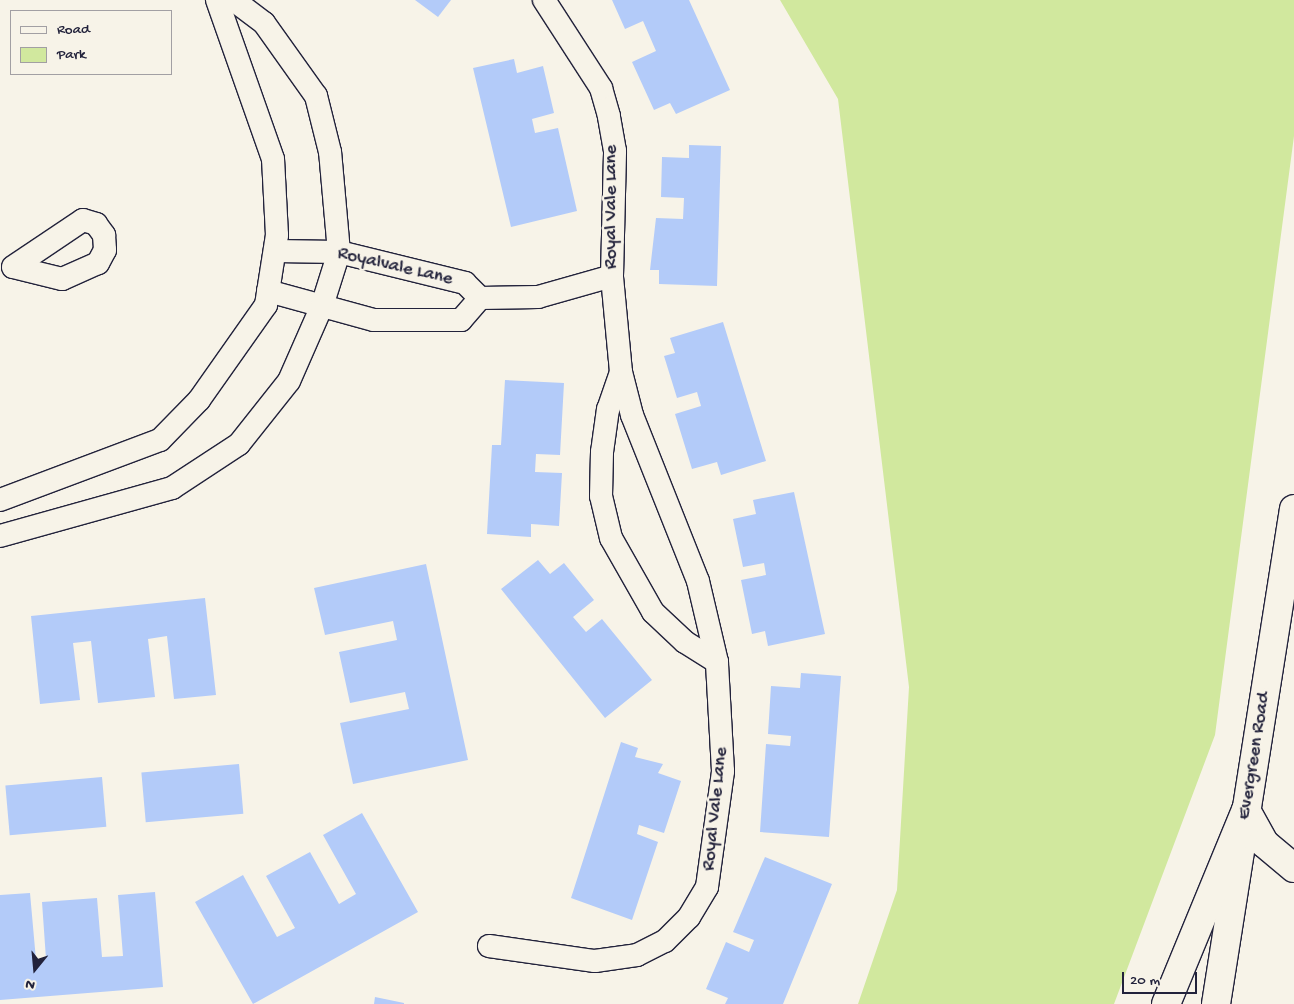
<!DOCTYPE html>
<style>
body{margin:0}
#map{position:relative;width:1294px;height:1004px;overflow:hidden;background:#f7f3e8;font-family:"Gochi Hand",sans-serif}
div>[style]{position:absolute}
.green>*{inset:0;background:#d1e89e}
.building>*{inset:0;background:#b3cbf9;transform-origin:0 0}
.roads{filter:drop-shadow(1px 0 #22223b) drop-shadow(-1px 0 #22223b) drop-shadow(0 1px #22223b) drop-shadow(0 -1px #22223b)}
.minor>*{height:22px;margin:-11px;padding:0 11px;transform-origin:11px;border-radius:11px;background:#f7f3e8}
.tertiary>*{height:28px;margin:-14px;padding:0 14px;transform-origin:14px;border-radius:14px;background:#f7f3e8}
.primary>*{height:28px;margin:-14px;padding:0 14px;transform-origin:14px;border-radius:14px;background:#f7f3e8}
span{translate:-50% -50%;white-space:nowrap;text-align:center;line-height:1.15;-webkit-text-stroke:5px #f7f3e8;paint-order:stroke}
.street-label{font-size:19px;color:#22223b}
.legend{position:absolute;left:10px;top:10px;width:162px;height:65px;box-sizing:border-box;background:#f7f3e8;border:1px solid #a29fa3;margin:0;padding:6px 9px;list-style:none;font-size:15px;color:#22223b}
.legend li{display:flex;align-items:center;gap:10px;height:25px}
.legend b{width:25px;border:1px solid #a29fa3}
.north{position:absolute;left:10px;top:944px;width:50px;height:50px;-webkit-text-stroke:4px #f7f3e8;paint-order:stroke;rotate:197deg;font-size:14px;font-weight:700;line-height:20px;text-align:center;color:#22223b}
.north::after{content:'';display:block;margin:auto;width:18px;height:22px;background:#22223b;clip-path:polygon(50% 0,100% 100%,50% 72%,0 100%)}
.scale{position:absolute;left:1122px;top:972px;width:75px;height:22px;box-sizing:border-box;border:2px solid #22223b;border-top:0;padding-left:6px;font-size:15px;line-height:18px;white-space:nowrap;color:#22223b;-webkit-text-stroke:4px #f7f3e8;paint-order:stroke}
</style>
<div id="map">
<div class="green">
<div style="clip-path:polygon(780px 0,1294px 0,1294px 136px,1215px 735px,1114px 1004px,858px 1004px,897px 890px,909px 687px,838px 99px)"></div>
</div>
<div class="building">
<div style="clip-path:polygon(415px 0,451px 0,438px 17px)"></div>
<div style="clip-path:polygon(612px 0,689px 0,730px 90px,676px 114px,670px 103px,654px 110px,632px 62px,656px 51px,643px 21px,625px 29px)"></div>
<div style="clip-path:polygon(514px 59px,517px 73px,543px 66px,554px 113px,532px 119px,535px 133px,558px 128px,577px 211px,511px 227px,473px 68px)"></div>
<div style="clip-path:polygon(689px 145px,721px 146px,717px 286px,659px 284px,659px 270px,650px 270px,656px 218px,683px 219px,684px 198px,661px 197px,662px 157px,689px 158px)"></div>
<div style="clip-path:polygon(723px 322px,766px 461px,721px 475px,717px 462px,692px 469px,675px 414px,701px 406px,697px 392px,677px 398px,664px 356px,675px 353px,670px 338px)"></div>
<div style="clip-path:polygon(505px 380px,564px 383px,560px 455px,536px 454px,535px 472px,562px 473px,559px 526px,531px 524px,531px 537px,487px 534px,492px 445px,501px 445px)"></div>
<div style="clip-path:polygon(794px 492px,825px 634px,768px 646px,765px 631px,752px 634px,741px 580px,766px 575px,764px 563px,743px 567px,733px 519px,756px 514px,753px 500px)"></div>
<div style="clip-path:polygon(538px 560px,550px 574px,564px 563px,594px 600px,573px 617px,586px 632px,602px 619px,652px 680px,605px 718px,501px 589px)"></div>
<div style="clip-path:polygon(426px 564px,468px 760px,353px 784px,340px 723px,409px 709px,405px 692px,350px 703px,339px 652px,397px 640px,393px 621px,325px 635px,314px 588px)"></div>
<div style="clip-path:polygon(205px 598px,216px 695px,174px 699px,167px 636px,148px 639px,155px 697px,98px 703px,91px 641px,73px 643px,80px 700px,40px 704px,31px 616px)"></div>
<div style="clip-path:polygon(801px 673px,841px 676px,829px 837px,760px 832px,766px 744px,790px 746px,791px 736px,768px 734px,771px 686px,800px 688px)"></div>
<div style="clip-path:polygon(621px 742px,638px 748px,635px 757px,663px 764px,658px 773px,681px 781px,664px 833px,639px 825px,637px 834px,658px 842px,632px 920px,571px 898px)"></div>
<div style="left:239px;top:764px;width:50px;height:98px;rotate:85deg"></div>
<div style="left:102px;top:777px;width:50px;height:97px;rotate:85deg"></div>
<div style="clip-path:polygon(362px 813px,418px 912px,253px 1004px,195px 902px,243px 875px,277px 937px,295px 928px,266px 876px,310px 852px,339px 904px,356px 894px,323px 835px)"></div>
<div style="clip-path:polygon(765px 857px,832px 884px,783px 1004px,725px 1004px,728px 998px,706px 989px,726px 942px,749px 952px,754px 940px,733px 932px)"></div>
<div style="clip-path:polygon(155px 892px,163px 987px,0 1000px,0 895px,30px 893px,36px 960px,46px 959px,42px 902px,97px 898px,102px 957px,123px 956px,118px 895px)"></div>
<div style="clip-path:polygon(375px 997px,404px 1003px,404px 1004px,374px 1004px)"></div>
</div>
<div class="roads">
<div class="minor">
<div style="left:83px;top:220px;width:14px;rotate:17deg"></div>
<div style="left:96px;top:224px;width:14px;rotate:54deg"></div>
<div style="left:104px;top:235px;width:15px;rotate:86deg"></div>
<div style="left:105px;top:250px;width:15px;rotate:118deg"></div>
<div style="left:98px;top:263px;width:39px;rotate:156deg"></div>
<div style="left:62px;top:279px;width:50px;rotate:-166.2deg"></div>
<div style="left:13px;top:267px;width:84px;rotate:-33.9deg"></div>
<div style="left:275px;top:251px;width:64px;rotate:0.9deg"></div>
<div style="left:339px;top:252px;width:130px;rotate:13.8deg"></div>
<div style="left:465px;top:283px;width:21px;rotate:45deg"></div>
<div style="left:480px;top:298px;width:58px;rotate:-1deg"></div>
<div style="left:538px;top:297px;width:77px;rotate:-15.8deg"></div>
<div style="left:268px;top:291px;width:110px;rotate:15.3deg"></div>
<div style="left:374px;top:320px;width:87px"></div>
<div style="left:461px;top:320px;width:29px;rotate:-49deg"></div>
<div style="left:621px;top:372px;width:39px;rotate:109deg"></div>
<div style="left:608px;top:409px;width:43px;rotate:97.9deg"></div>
<div style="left:602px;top:452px;width:44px;rotate:91.3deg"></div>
<div style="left:601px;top:496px;width:43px;rotate:76.6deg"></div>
<div style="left:611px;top:538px;width:85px;rotate:60.4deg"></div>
<div style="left:653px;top:612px;width:44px;rotate:43.2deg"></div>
<div style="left:685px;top:642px;width:38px;rotate:32deg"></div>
<div style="left:0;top:500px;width:171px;rotate:-20.6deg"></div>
<div style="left:160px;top:440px;width:56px;rotate:-45.7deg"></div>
<div style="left:199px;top:400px;width:116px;rotate:-54.8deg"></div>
<div style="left:266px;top:305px;width:71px;rotate:-81.1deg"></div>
<div style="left:277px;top:235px;width:76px;rotate:-93deg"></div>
<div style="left:273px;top:159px;width:169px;rotate:-109.4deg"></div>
<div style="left:0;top:536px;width:179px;rotate:-15.6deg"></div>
<div style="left:172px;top:488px;width:80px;rotate:-33.3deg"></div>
<div style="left:239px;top:444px;width:80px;rotate:-51.6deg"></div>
<div style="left:289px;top:381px;width:82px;rotate:-66.3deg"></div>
<div style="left:322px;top:306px;width:57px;rotate:-72.5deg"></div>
<div style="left:339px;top:252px;width:100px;rotate:-95.1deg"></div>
<div style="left:330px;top:152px;width:58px;rotate:-104deg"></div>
<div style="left:316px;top:96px;width:90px;rotate:-125.5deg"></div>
<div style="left:264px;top:23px;width:38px;rotate:-143deg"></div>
<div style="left:489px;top:946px;width:107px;rotate:8.1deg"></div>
<div style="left:595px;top:961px;width:42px;rotate:-8.1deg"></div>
<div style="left:637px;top:955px;width:31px;rotate:-27deg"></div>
<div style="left:665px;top:941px;width:34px;rotate:-45deg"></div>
<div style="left:689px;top:917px;width:35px;rotate:-59deg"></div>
<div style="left:707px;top:887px;width:117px;rotate:-82.1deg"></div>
<div style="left:723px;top:771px;width:109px;rotate:-93.2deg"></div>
<div style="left:717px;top:662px;width:83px;rotate:-103.2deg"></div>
<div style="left:698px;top:581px;width:179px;rotate:-111.7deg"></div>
<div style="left:632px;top:415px;width:44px;rotate:-104.3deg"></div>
<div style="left:621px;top:372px;width:96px;rotate:-95.4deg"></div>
<div style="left:612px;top:276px;width:125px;rotate:-88.6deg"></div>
<div style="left:615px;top:151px;width:36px;rotate:-100deg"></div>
<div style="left:609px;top:116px;width:29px;rotate:-106deg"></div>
<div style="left:601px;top:88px;width:105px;rotate:-122.9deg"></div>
</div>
<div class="tertiary">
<div style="left:1246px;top:810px;width:38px;rotate:61deg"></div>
<div style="left:1264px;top:843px;width:39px;rotate:40deg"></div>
<div style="left:1216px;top:1004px;width:501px;rotate:-81.05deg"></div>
</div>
<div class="primary">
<div style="left:1166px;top:1004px;width:210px;rotate:-67.6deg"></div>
</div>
</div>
<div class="street-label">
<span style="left:612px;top:207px;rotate:-90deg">Royal Vale Lane</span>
<span style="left:395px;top:267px;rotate:13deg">Royalvale Lane</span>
<span style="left:1255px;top:756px;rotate:-81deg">Evergreen Road</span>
<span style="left:716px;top:809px;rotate:-84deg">Royal Vale Lane</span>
</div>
<ul class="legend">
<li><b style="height:6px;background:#f7f3e8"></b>Road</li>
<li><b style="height:14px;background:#d1e89e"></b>Park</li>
</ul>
<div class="north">N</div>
<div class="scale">20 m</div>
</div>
